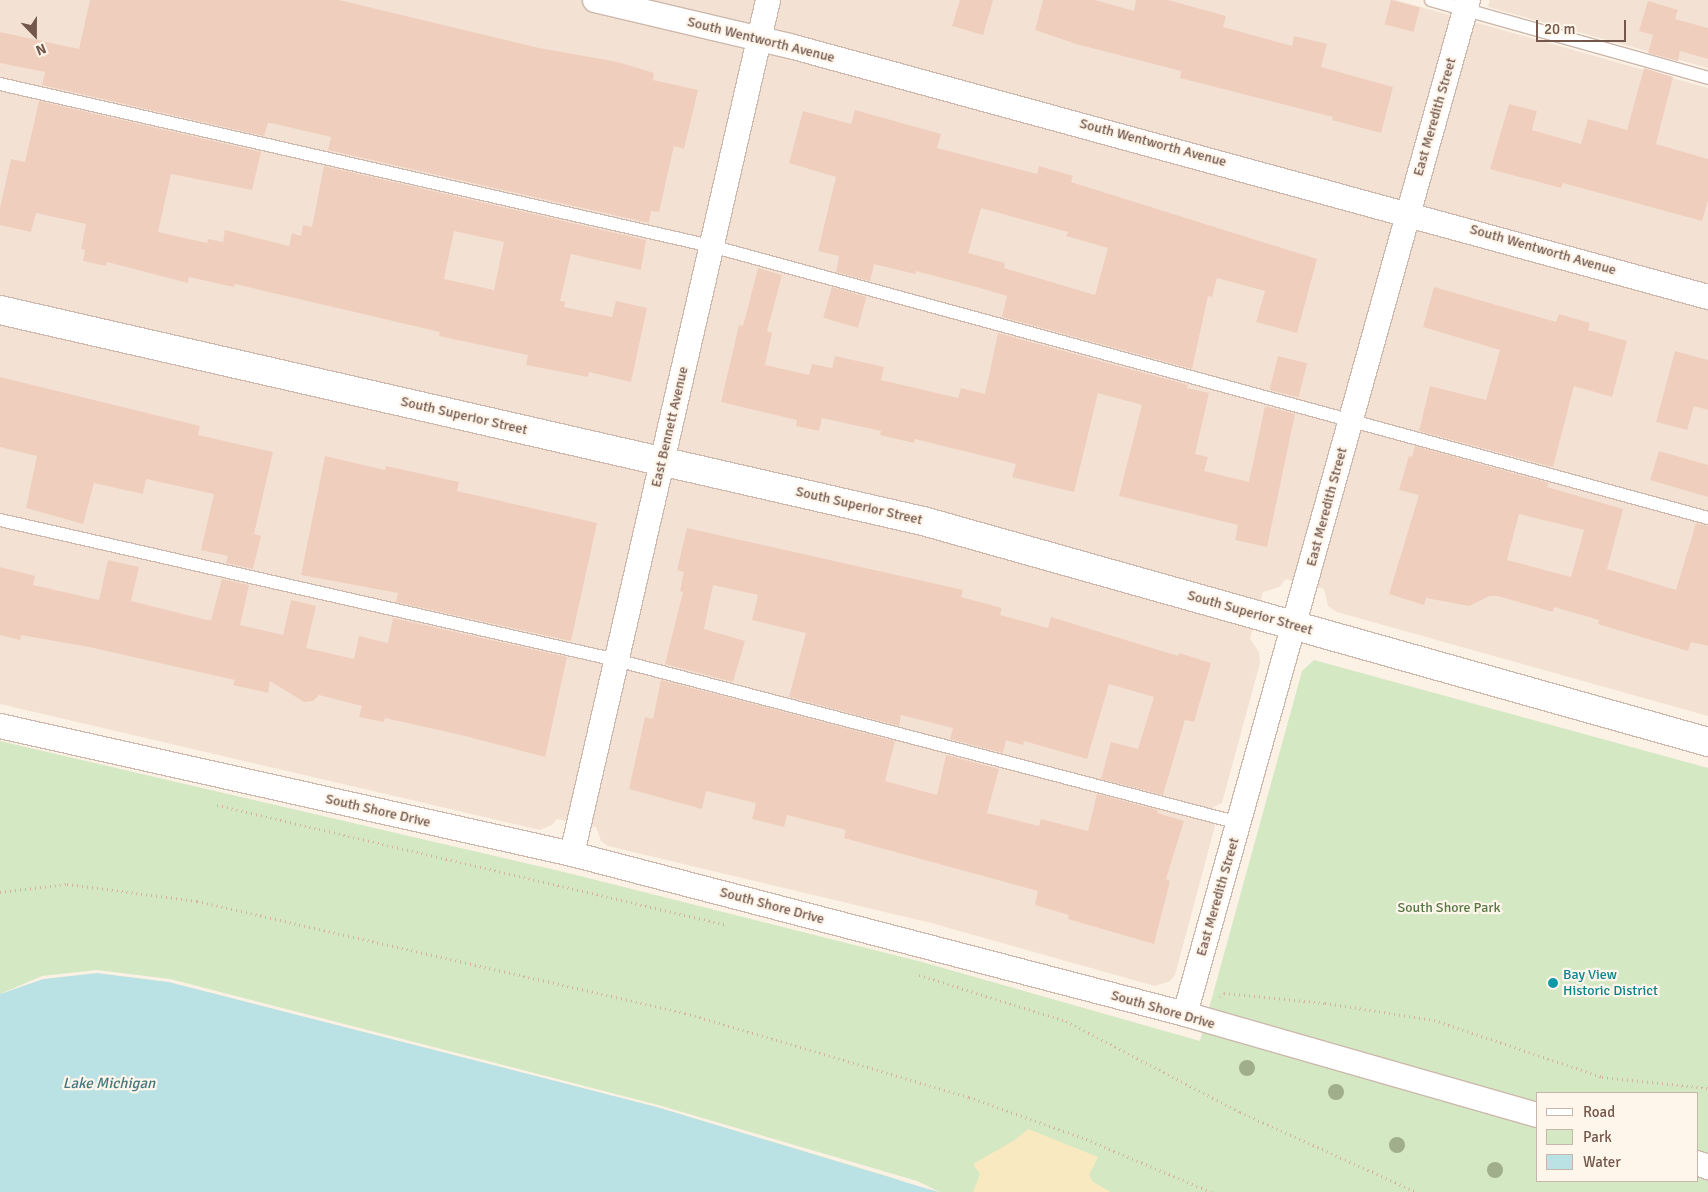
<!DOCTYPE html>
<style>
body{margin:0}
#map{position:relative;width:1708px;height:1192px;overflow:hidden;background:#fbf1e5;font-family:Signika,sans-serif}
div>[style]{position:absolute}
.residential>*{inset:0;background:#f3e2d3}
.green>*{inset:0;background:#d5e8c4}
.sand>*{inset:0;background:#f9e9c1}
.water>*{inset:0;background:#bae1e4}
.pier>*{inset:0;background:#fbf1e5}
.building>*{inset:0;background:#f0cebd;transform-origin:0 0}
.path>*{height:3px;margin-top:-1.5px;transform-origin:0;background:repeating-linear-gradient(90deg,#d4b1a1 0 1px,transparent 0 5px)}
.roads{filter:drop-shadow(1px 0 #ccb8ac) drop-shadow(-1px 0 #ccb8ac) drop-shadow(0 1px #ccb8ac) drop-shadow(0 -1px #ccb8ac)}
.service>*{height:12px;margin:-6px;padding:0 6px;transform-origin:6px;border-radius:6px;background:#fff}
.minor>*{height:24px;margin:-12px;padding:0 12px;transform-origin:12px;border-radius:12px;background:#fff}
.tertiary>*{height:28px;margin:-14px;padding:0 14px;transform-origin:14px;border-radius:14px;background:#fff}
.trees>*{width:16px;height:16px;margin:-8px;border-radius:50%;background:#a0ae8c}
.dots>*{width:14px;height:14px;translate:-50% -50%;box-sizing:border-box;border:2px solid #fef5eb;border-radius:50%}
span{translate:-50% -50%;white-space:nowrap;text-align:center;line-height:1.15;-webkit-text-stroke:4.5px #fef5eb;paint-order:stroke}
.street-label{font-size:14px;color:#73574b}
.park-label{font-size:14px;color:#567843}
.culture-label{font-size:14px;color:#0d838f}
.left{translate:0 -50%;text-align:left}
.water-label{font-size:15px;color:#43797f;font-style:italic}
.legend{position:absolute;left:1536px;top:1092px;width:162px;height:90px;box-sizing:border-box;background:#fef5eb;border:1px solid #c6b6ab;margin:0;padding:6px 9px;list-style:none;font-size:15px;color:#73574b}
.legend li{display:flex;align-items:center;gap:10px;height:25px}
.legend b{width:25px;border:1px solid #c6b6ab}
.north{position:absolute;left:10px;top:10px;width:50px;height:50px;-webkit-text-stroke:4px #fef5eb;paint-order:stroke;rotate:158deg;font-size:14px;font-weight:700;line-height:20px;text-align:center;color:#73574b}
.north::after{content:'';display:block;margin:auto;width:18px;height:22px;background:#73574b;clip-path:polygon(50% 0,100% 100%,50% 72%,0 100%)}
.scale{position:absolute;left:1536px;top:20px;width:90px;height:22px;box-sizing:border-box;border:2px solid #73574b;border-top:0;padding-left:6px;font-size:15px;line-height:18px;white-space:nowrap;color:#73574b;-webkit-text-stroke:4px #fef5eb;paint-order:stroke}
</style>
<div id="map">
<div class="residential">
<div style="clip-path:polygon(0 0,1396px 0,1708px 88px,1708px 716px,1337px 612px,1328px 606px,1324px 589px,1286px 579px,1279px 587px,1263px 592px,1250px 639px,1259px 652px,1260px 663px,1222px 803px,1213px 807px,1215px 826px,1175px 975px,1170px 981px,1155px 986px,931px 923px,608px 846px,601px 841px,596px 827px,557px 819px,552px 825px,540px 830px,0 704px)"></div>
<div style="clip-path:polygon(1490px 0,1708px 0,1708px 68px,1488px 7px)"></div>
</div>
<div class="green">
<div style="clip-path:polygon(evenodd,1314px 660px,1708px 768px,1708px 1192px,938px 1192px,916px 1184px,43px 979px,0 994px,0 741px,568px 873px,922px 962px,1200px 1041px,1302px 671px,1314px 660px,1537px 1093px,1697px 1093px,1697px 1181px,1537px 1181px,1537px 1093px)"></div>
</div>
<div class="sand">
<div style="clip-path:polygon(1028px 1129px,1098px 1157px,1089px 1175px,1092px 1181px,1110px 1192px,973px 1192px,980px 1174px,973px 1164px,1015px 1140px)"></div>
</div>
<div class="water">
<div style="clip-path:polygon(97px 973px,169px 982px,657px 1107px,938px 1192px,0 1192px,0 994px,43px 979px)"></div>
</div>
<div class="pier">
<div style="clip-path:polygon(97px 970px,170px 979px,658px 1105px,917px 1181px,940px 1192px,657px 1107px,169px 982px,97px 973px,43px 979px,0 994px,42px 976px)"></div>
</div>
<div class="building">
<div style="clip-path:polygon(90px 0,339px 0,539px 48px,618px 62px,654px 73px,653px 80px,698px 90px,684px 149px,674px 146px,659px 212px,651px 211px,649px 223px,328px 150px,331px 137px,271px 123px,268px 123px,264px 136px,42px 85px,45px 72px,0 63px,0 32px,79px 49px)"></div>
<div style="clip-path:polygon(960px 0,993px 0,983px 35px,952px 26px)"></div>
<div style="clip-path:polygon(1043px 0,1095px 0,1134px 11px,1136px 0,1168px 0,1226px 16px,1223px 27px,1292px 46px,1294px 36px,1327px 44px,1321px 67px,1393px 87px,1381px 133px,1332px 120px,1333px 117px,1180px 78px,1181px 71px,1076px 44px,1035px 30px)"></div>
<div style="left:1391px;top:0;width:30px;height:25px;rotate:15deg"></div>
<div style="clip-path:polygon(1648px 1px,1678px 10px,1675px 19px,1708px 28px,1708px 59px,1680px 51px,1678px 61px,1648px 53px,1653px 35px,1639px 31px)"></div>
<div style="clip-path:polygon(1644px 68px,1673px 77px,1656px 144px,1708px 159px,1708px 200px,1702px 221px,1563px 183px,1561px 188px,1490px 169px,1509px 104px,1537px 111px,1532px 130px,1581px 144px,1588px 119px,1627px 130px)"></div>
<div style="clip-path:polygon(evenodd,39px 101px,261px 152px,252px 190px,171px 174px,158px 232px,207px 243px,208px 239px,223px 242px,225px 230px,289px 246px,292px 233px,301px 236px,303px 225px,312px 227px,324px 166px,646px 240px,641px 270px,571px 254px,560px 301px,565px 302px,564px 307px,612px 317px,616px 301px,647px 308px,631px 382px,589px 372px,588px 377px,526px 365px,528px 355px,439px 336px,440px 332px,235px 284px,234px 287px,189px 277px,188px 283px,107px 262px,106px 266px,83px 261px,85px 250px,81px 249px,86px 224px,36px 213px,31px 232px,0 225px,0 208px,11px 159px,25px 162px,39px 101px,454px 231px,504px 242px,494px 290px,444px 279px,454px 231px)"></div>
<div style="clip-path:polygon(evenodd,855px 110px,941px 134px,937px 148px,1037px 174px,1039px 166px,1073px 176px,1071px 182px,1317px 259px,1297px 333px,1256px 322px,1265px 291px,1217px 278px,1212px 297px,1208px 296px,1192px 369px,1002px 317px,1007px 296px,980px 288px,916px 271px,915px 274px,874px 264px,870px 281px,836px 272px,839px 256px,818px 251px,836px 177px,789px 163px,803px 111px,851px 124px,855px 110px,981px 208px,1068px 232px,1066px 236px,1108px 248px,1095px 295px,1004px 268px,1005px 263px,968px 253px,981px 208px)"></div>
<div style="clip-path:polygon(758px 268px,782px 275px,767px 331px,772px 333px,765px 365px,809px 375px,812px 364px,832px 368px,835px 356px,884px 367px,881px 380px,958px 398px,961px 388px,985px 394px,998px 333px,1188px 385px,1187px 388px,1209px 393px,1195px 454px,1208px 457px,1204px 471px,1249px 482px,1265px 406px,1295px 414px,1267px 547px,1235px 540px,1238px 525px,1119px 496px,1142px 405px,1098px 393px,1074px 492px,1012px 477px,1016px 464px,915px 439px,914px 443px,880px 435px,881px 431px,822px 418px,819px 431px,796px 426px,797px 420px,721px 402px,739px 325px,743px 326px)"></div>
<div style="left:832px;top:287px;width:36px;height:32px;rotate:16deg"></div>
<div style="clip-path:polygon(1434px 287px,1556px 322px,1559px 314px,1590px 323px,1588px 330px,1627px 341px,1612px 397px,1574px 386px,1553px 467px,1419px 431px,1430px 386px,1486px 400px,1500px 350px,1423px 327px)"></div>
<div style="clip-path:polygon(1675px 351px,1708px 360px,1708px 410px,1694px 406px,1687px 430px,1656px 422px)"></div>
<div style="left:1278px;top:356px;width:30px;height:35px;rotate:14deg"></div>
<div style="clip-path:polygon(0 377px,200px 426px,198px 435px,273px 452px,254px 534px,261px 536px,253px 569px,226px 563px,228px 556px,201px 550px,214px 494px,146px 479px,143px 494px,94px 483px,83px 524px,26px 508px,37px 456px,0 447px)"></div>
<div style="clip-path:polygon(evenodd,1415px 446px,1549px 483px,1547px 487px,1623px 509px,1607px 569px,1676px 590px,1696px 523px,1708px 526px,1708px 646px,1691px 642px,1688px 651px,1598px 624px,1599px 620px,1554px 607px,1553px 612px,1498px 596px,1490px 596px,1469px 606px,1426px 598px,1424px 605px,1389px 594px,1419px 495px,1399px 490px,1409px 456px,1412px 457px,1415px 446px,1519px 514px,1584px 530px,1571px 577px,1507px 560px,1519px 514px)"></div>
<div style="clip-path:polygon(1659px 451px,1708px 465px,1708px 497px,1650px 480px)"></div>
<div style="clip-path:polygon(325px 456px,385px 470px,386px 466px,459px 482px,457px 491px,597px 523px,571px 641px,396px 602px,398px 593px,301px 575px)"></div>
<div style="clip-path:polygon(687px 528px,963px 590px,961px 597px,1002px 608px,1000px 615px,1048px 628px,1051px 617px,1178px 656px,1179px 653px,1211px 663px,1194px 722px,1185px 720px,1163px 795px,1101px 779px,1111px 742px,1138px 749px,1154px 697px,1109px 684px,1087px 759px,1024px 741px,1023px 745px,1006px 740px,1003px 753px,950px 739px,953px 728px,901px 715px,899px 726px,789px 697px,806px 633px,752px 620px,758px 595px,713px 585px,704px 629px,745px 641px,733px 682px,665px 664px,683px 592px,680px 591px,684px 572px,677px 570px)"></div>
<div style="clip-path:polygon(108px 560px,139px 567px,131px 601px,207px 620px,211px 620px,222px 579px,249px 585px,240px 625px,283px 635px,291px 600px,316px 606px,306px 648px,354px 659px,359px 636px,388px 643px,393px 618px,567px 657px,545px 757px,461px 735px,385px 718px,384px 722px,359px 717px,362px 706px,319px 695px,313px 701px,304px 702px,270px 681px,268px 693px,233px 685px,235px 680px,89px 647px,21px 635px,20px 640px,0 635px,0 567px,35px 576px,33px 585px,99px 600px)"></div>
<div style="clip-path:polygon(661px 680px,895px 741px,885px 781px,937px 795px,946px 755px,999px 769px,987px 813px,1039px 826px,1041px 819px,1088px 831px,1097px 794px,1158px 810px,1157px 813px,1184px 821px,1166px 879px,1170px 881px,1154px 944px,1068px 919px,1069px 915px,1035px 905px,1038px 891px,844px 838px,846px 830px,787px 815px,784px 827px,752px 819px,756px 803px,706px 791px,702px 809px,629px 789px,645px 717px,653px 719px)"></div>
</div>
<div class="path">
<div style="left:217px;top:805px;width:524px;rotate:13.24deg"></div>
<div style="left:0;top:892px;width:67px;rotate:-6.8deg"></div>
<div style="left:67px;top:884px;width:131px;rotate:7.5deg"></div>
<div style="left:197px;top:901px;width:501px;rotate:12.93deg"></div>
<div style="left:685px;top:1013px;width:296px;rotate:16.5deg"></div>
<div style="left:969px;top:1097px;width:124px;rotate:19.7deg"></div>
<div style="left:1086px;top:1139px;width:136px;rotate:23deg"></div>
<div style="left:919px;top:975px;width:154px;rotate:17.4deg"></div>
<div style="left:1066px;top:1021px;width:196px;rotate:27.6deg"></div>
<div style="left:1240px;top:1112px;width:193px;rotate:24.4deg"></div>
<div style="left:1220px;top:997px;width:6px;rotate:-45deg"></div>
<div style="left:1224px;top:993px;width:101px;rotate:5.7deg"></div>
<div style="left:1325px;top:1003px;width:110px;rotate:8.9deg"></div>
<div style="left:1434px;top:1020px;width:177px;rotate:18.7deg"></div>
<div style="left:1602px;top:1077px;width:107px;rotate:5.9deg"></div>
</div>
<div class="roads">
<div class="service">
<div style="left:1431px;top:0;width:288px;rotate:15.7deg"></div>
<div style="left:0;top:84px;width:729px;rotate:12.84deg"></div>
<div style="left:711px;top:246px;width:1033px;rotate:15.26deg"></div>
<div style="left:0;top:520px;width:632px;rotate:12.8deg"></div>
<div style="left:616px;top:660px;width:644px;rotate:14.66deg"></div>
</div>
<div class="minor">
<div style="left:595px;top:0;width:200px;rotate:13.3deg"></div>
<div style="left:790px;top:46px;width:952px;rotate:15.29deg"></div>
<div style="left:0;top:726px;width:586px;rotate:12.61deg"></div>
<div style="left:572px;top:854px;width:634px;rotate:14.63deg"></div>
<div style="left:1185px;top:1014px;width:366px;rotate:16deg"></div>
<div style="left:572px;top:854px;width:876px;rotate:-77.07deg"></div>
<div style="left:1185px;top:1014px;width:1053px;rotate:-74.41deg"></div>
<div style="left:1697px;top:1163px;width:12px;rotate:20deg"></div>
</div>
<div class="tertiary">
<div style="left:0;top:310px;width:947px;rotate:12.88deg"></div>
<div style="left:923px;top:521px;width:816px;rotate:15.72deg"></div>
</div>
</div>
<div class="trees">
<div style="left:1247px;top:1068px"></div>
<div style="left:1336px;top:1092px"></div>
<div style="left:1397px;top:1145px"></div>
<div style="left:1495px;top:1170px"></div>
</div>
<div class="dots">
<div style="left:1553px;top:983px;background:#0f9aa8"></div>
</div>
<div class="street-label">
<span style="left:761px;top:40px;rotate:14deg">South Wentworth Avenue</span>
<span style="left:1435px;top:117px;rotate:-74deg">East Meredith Street</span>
<span style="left:1153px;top:143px;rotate:15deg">South Wentworth Avenue</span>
<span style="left:1543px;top:250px;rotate:16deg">South Wentworth Avenue</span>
<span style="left:464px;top:416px;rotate:13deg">South Superior Street</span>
<span style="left:670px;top:427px;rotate:-77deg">East Bennett Avenue</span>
<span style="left:859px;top:506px;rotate:13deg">South Superior Street</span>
<span style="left:1327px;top:507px;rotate:-75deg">East Meredith Street</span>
<span style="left:1250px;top:613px;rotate:16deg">South Superior Street</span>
<span style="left:378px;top:811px;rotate:13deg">South Shore Drive</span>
<span style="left:1218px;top:897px;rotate:-74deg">East Meredith Street</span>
<span style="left:772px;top:906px;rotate:15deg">South Shore Drive</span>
<span style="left:1163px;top:1010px;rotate:16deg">South Shore Drive</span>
</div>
<div class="park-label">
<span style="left:1449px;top:908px">South Shore Park</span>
</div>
<div class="culture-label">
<span class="left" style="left:1563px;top:983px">Bay View<br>Historic District</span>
</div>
<div class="water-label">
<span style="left:109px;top:1084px">Lake Michigan</span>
</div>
<ul class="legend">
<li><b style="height:6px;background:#fff"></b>Road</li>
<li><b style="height:14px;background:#d5e8c4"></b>Park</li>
<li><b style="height:14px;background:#bae1e4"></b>Water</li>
</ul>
<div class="north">N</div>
<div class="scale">20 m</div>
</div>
